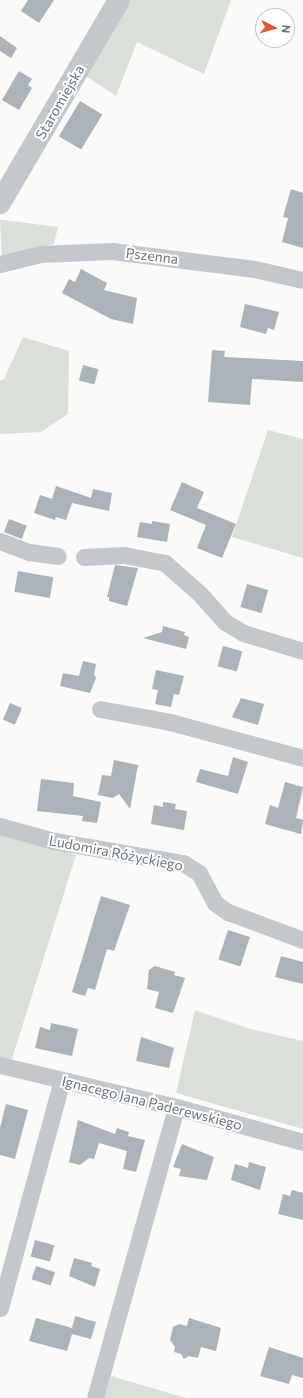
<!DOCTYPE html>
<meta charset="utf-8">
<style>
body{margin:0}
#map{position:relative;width:303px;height:1398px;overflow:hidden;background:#fafaf8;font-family:Commissioner,sans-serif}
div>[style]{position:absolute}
.green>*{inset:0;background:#dadfd7}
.building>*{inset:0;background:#aab3b9;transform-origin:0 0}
.minor>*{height:17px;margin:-8.5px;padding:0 8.5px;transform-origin:8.5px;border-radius:8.5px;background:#c3c8cc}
.tertiary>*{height:22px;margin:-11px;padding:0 11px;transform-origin:11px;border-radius:11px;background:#c3c8cc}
span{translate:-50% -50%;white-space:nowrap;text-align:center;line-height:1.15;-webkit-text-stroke:4px #fff;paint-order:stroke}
.street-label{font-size:14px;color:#657683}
.north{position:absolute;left:255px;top:8px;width:40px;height:40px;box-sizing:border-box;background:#fff;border:1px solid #c1c8cd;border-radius:50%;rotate:96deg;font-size:11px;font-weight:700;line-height:16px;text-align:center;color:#657683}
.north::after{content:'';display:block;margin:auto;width:14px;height:18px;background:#e4572e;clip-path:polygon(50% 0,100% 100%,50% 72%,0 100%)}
</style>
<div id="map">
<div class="green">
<div style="clip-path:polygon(127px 0,231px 0,204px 74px,137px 42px,116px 96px,83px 74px)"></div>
<div style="clip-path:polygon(0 220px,3px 220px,58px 227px,54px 244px,2px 258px)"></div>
<div style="clip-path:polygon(23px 337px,69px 351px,68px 414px,41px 432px,0 434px,0 381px,4px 379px)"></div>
<div style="clip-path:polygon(268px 430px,303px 439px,303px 558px,232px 537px)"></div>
<div style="clip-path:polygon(0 832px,76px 855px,12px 1059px,0 1057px)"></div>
<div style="clip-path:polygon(195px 1010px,247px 1028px,303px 1041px,303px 1129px,176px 1093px)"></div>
<div style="clip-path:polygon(111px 1376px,186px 1398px,104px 1398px)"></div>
</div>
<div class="building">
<div style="clip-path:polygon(28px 0,54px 0,39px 23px,21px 11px)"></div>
<div style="clip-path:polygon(0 36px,17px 48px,11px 58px,0 51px)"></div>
<div style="clip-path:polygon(19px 71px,32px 79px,28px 85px,32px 88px,19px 110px,2px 100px)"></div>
<div style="left:80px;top:101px;width:26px;height:41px;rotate:31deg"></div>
<div style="clip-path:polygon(291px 189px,303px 193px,303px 248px,282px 242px,288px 218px,283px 217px)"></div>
<div style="clip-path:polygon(81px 269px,107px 283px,104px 290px,137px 298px,133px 324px,111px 319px,62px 293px,69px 279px,75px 282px)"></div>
<div style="clip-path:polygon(245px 304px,279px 312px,274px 330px,268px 328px,266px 334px,240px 327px)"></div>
<div style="clip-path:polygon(212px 350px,225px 351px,224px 357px,303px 361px,303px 382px,252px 379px,250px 405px,208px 402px)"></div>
<div style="left:83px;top:365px;width:16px;height:16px;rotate:15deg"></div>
<div style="clip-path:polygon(182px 482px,204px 492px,197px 508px,236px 524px,222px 558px,197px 548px,206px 525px,170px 510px)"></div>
<div style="clip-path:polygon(56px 486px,91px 498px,93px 489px,112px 493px,109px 511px,72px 503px,66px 520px,56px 517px,55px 520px,34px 513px,40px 495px,52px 499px)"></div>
<div style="left:9px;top:519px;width:19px;height:14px;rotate:21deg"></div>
<div style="clip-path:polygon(152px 521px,170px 524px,167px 542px,137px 537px,140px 522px,152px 524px)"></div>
<div style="clip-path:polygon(115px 565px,138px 568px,127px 606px,109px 601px,109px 597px,107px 597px)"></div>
<div style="left:18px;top:571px;width:36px;height:21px;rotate:10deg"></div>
<div style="left:247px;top:584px;width:22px;height:24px;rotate:16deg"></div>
<div style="clip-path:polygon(163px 626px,185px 632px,184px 635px,189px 637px,186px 649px,143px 638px,162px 632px)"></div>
<div style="left:223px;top:646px;width:20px;height:21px;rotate:15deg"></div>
<div style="clip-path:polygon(83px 661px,96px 664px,94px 674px,96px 678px,90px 693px,60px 686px,63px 673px,79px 676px)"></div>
<div style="clip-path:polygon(156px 670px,184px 676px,179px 695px,174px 694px,171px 707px,155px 704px,158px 690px,152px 689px)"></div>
<div style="clip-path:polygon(241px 698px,264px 704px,258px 725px,232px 717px)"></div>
<div style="left:10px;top:703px;width:13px;height:18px;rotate:23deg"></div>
<div style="clip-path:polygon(233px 757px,248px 762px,238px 794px,196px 782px,200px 769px,228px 776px)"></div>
<div style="clip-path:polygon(114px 760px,138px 765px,130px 809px,119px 794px,113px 798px,98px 795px,102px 775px,111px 776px)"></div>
<div style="clip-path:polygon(41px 779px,74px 783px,73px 796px,101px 802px,97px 823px,82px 821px,83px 816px,37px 811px)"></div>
<div style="clip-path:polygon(285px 782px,303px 787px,296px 818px,303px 820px,301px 834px,265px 824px,270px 805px,278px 808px)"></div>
<div style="clip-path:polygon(163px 802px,176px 804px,175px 809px,187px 811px,184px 830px,151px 824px,154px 805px,163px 807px)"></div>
<div style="clip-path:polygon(101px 896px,130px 905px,114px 951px,107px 949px,95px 990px,88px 988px,85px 996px,72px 992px)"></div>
<div style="left:228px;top:930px;width:23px;height:31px;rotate:18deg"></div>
<div style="clip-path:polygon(281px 956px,303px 962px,303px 984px,275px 977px)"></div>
<div style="clip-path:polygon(155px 966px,175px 972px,174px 975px,185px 978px,173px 1013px,155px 1008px,159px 992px,147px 989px,149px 970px)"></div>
<div style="clip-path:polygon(51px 1023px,78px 1029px,72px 1056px,35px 1048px,40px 1027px,50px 1030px)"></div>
<div style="clip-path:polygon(141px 1037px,174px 1048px,169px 1068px,136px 1061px)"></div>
<div style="clip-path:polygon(6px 1104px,28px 1110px,15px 1159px,0 1155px,0 1128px)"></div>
<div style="clip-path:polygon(78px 1120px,115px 1134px,117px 1128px,129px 1132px,128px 1136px,145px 1140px,136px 1172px,123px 1169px,127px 1151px,99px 1143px,94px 1159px,89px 1158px,80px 1165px,69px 1162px)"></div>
<div style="clip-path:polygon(182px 1144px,214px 1157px,207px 1180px,179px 1176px,181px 1169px,173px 1167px)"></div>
<div style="clip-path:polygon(249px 1162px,266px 1167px,260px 1190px,231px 1180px,235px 1164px,248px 1168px)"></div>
<div style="clip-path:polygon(292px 1190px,303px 1193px,303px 1220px,278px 1214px,283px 1194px,290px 1196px)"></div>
<div style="left:35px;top:1240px;width:20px;height:17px;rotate:15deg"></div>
<div style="clip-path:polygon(74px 1258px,92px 1263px,91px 1266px,100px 1269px,95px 1287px,69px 1276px)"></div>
<div style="left:36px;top:1266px;width:20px;height:14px;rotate:18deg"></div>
<div style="clip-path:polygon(75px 1316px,96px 1322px,91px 1339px,72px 1334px,67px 1351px,29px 1341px,36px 1318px,72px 1328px)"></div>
<div style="clip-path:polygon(189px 1318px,221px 1328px,216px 1351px,201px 1347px,198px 1358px,189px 1356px,184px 1359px,181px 1354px,174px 1352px,175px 1347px,170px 1340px,173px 1327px,179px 1324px,187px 1326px)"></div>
<div style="clip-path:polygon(269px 1347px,303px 1358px,303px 1378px,292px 1375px,289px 1384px,260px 1376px)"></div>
</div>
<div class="minor">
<div style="left:0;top:264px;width:42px;rotate:-13.7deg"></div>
<div style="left:41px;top:254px;width:71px;rotate:-2.4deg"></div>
<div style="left:112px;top:251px;width:144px;rotate:7.2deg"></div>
<div style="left:255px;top:269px;width:49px;rotate:12.9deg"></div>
<div style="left:0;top:541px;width:31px;rotate:21deg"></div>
<div style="left:29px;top:552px;width:29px;rotate:8deg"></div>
<div style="left:84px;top:557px;width:40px;rotate:-2.9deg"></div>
<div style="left:124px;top:555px;width:42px;rotate:11deg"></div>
<div style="left:165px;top:563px;width:45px;rotate:41.4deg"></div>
<div style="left:199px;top:593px;width:39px;rotate:48deg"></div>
<div style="left:225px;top:622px;width:21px;rotate:31deg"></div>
<div style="left:243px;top:633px;width:63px;rotate:16.7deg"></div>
<div style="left:100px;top:709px;width:71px;rotate:10.5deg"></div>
<div style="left:170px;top:722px;width:138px;rotate:15.1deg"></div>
<div style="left:0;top:826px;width:56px;rotate:15.5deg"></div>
<div style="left:54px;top:841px;width:131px;rotate:9.7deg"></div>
<div style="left:183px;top:863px;width:19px;rotate:32deg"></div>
<div style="left:199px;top:873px;width:34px;rotate:62deg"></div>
<div style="left:215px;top:903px;width:16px;rotate:35deg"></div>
<div style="left:228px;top:912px;width:80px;rotate:20.5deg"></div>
<div style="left:0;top:1065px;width:181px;rotate:13.4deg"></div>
<div style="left:176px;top:1107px;width:132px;rotate:15.4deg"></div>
<div style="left:0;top:1308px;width:236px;rotate:-74.8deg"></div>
<div style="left:95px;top:1398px;width:302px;rotate:-74.4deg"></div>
</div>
<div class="tertiary">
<div style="left:0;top:203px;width:235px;rotate:-59.6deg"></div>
</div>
<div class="street-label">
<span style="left:60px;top:102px;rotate:-60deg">Staromiejska</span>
<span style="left:152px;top:256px;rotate:7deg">Pszenna</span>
<span style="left:116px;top:853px;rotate:11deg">Ludomira Różyckiego</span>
<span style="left:152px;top:1103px;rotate:14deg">Ignacego Jana Paderewskiego</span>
</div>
<div class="north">N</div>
</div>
